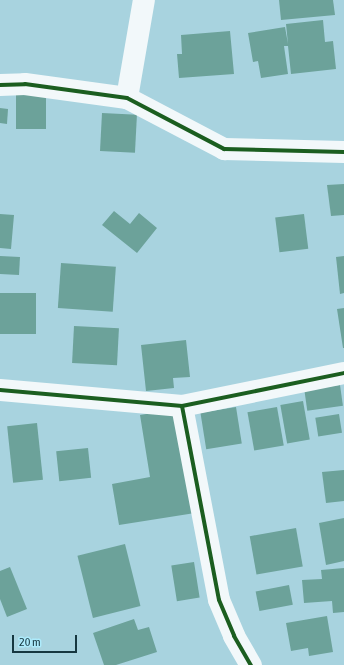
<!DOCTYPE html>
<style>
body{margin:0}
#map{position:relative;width:344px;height:665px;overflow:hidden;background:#a8d3df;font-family:"Asap Condensed",sans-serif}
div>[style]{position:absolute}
.building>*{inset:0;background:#6ca29a;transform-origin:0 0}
.minor>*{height:22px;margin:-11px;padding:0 11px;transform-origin:11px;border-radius:11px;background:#f2f8fa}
.cycleway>*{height:4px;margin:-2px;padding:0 2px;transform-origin:2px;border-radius:2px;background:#1b5e20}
span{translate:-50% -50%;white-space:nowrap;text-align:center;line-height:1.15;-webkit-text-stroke:3px #adebfc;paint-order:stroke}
.scale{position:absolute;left:12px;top:635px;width:65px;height:18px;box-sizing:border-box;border:2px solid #163740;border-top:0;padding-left:5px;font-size:12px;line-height:14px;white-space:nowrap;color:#163740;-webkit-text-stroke:3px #adebfc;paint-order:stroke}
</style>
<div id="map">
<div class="building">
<div style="clip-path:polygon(279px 0,333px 0,335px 15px,281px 20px)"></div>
<div style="clip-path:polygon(323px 20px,325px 42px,333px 41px,336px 69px,291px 74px,288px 46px,284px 46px,288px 74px,261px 78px,258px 61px,253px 62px,248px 33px,285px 27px,288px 44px,286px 24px)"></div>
<div style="clip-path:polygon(230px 31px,234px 74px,179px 78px,177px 54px,182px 54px,181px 35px)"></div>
<div style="left:16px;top:92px;width:30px;height:37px"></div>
<div style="clip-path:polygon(0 108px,8px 109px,7px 124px,0 123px)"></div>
<div style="left:102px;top:113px;width:35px;height:38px;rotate:3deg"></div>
<div style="clip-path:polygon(344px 184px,344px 215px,331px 216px,327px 185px)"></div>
<div style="clip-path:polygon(114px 211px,130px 224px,139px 213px,157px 228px,137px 253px,102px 225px)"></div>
<div style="clip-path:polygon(0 214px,14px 215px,11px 249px,0 248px)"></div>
<div style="left:304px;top:214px;width:35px;height:29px;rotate:83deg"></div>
<div style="left:0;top:256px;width:20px;height:18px;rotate:3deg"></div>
<div style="clip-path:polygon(344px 256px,344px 293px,340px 294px,336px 257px)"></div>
<div style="left:61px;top:263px;width:55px;height:45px;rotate:4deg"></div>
<div style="left:0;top:293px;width:36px;height:41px"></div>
<div style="clip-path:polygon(344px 308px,344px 348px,343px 348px,337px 309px)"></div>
<div style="left:74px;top:326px;width:45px;height:37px;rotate:3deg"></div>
<div style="clip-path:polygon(186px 340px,190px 377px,173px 378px,174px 388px,146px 391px,141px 345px)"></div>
<div style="left:340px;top:385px;width:21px;height:36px;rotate:82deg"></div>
<div style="left:303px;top:401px;width:39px;height:23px;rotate:80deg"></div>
<div style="left:236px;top:407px;width:37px;height:36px;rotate:81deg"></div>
<div style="left:277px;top:407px;width:39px;height:30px;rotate:80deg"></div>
<div style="clip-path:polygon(177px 409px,195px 513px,119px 525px,112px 484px,150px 477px,140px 415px)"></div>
<div style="left:339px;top:414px;width:19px;height:24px;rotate:81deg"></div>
<div style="left:37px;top:423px;width:57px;height:30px;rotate:84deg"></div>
<div style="left:88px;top:448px;width:30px;height:32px;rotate:84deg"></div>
<div style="clip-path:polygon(344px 470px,344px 501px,326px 503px,322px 472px)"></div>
<div style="clip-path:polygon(344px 518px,344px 561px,326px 565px,319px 523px)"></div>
<div style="left:296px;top:528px;width:39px;height:47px;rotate:80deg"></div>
<div style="left:125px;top:544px;width:64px;height:49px;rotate:76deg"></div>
<div style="left:194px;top:562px;width:36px;height:23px;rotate:81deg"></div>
<div style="clip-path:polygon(10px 567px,27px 609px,7px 617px,0 599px,0 571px)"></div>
<div style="clip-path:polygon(344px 568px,344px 612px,333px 613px,332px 601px,304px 603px,302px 580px,322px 579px,321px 570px)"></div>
<div style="left:289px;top:585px;width:20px;height:34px;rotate:79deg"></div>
<div style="clip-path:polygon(327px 616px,333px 652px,309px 656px,308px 648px,291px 651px,286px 623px)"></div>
<div style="clip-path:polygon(134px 619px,138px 630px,149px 627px,157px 652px,116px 665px,104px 665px,93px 633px)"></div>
</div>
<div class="minor">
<div style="left:0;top:85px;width:25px;rotate:-2deg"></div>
<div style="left:25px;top:84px;width:103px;rotate:7.8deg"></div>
<div style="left:127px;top:98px;width:110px;rotate:27.7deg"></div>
<div style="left:224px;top:149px;width:120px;rotate:1.4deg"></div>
<div style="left:127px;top:98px;width:99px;rotate:-80.2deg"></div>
<div style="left:0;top:390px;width:183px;rotate:5deg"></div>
<div style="left:182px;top:406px;width:165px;rotate:-11.5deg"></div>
<div style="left:182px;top:406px;width:197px;rotate:79.2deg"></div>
<div style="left:219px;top:600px;width:39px;rotate:67deg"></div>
<div style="left:234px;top:636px;width:34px;rotate:60deg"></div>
</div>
<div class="cycleway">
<div style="left:0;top:85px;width:25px;rotate:-2deg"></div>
<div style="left:25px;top:84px;width:103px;rotate:7.8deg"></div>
<div style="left:127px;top:98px;width:110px;rotate:27.7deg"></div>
<div style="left:224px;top:149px;width:120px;rotate:1.4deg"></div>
<div style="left:0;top:390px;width:183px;rotate:5deg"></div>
<div style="left:182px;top:406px;width:165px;rotate:-11.5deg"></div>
<div style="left:182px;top:406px;width:197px;rotate:79.2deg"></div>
<div style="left:219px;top:600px;width:39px;rotate:67deg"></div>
<div style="left:234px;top:636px;width:34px;rotate:60deg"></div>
</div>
<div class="scale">20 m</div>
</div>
